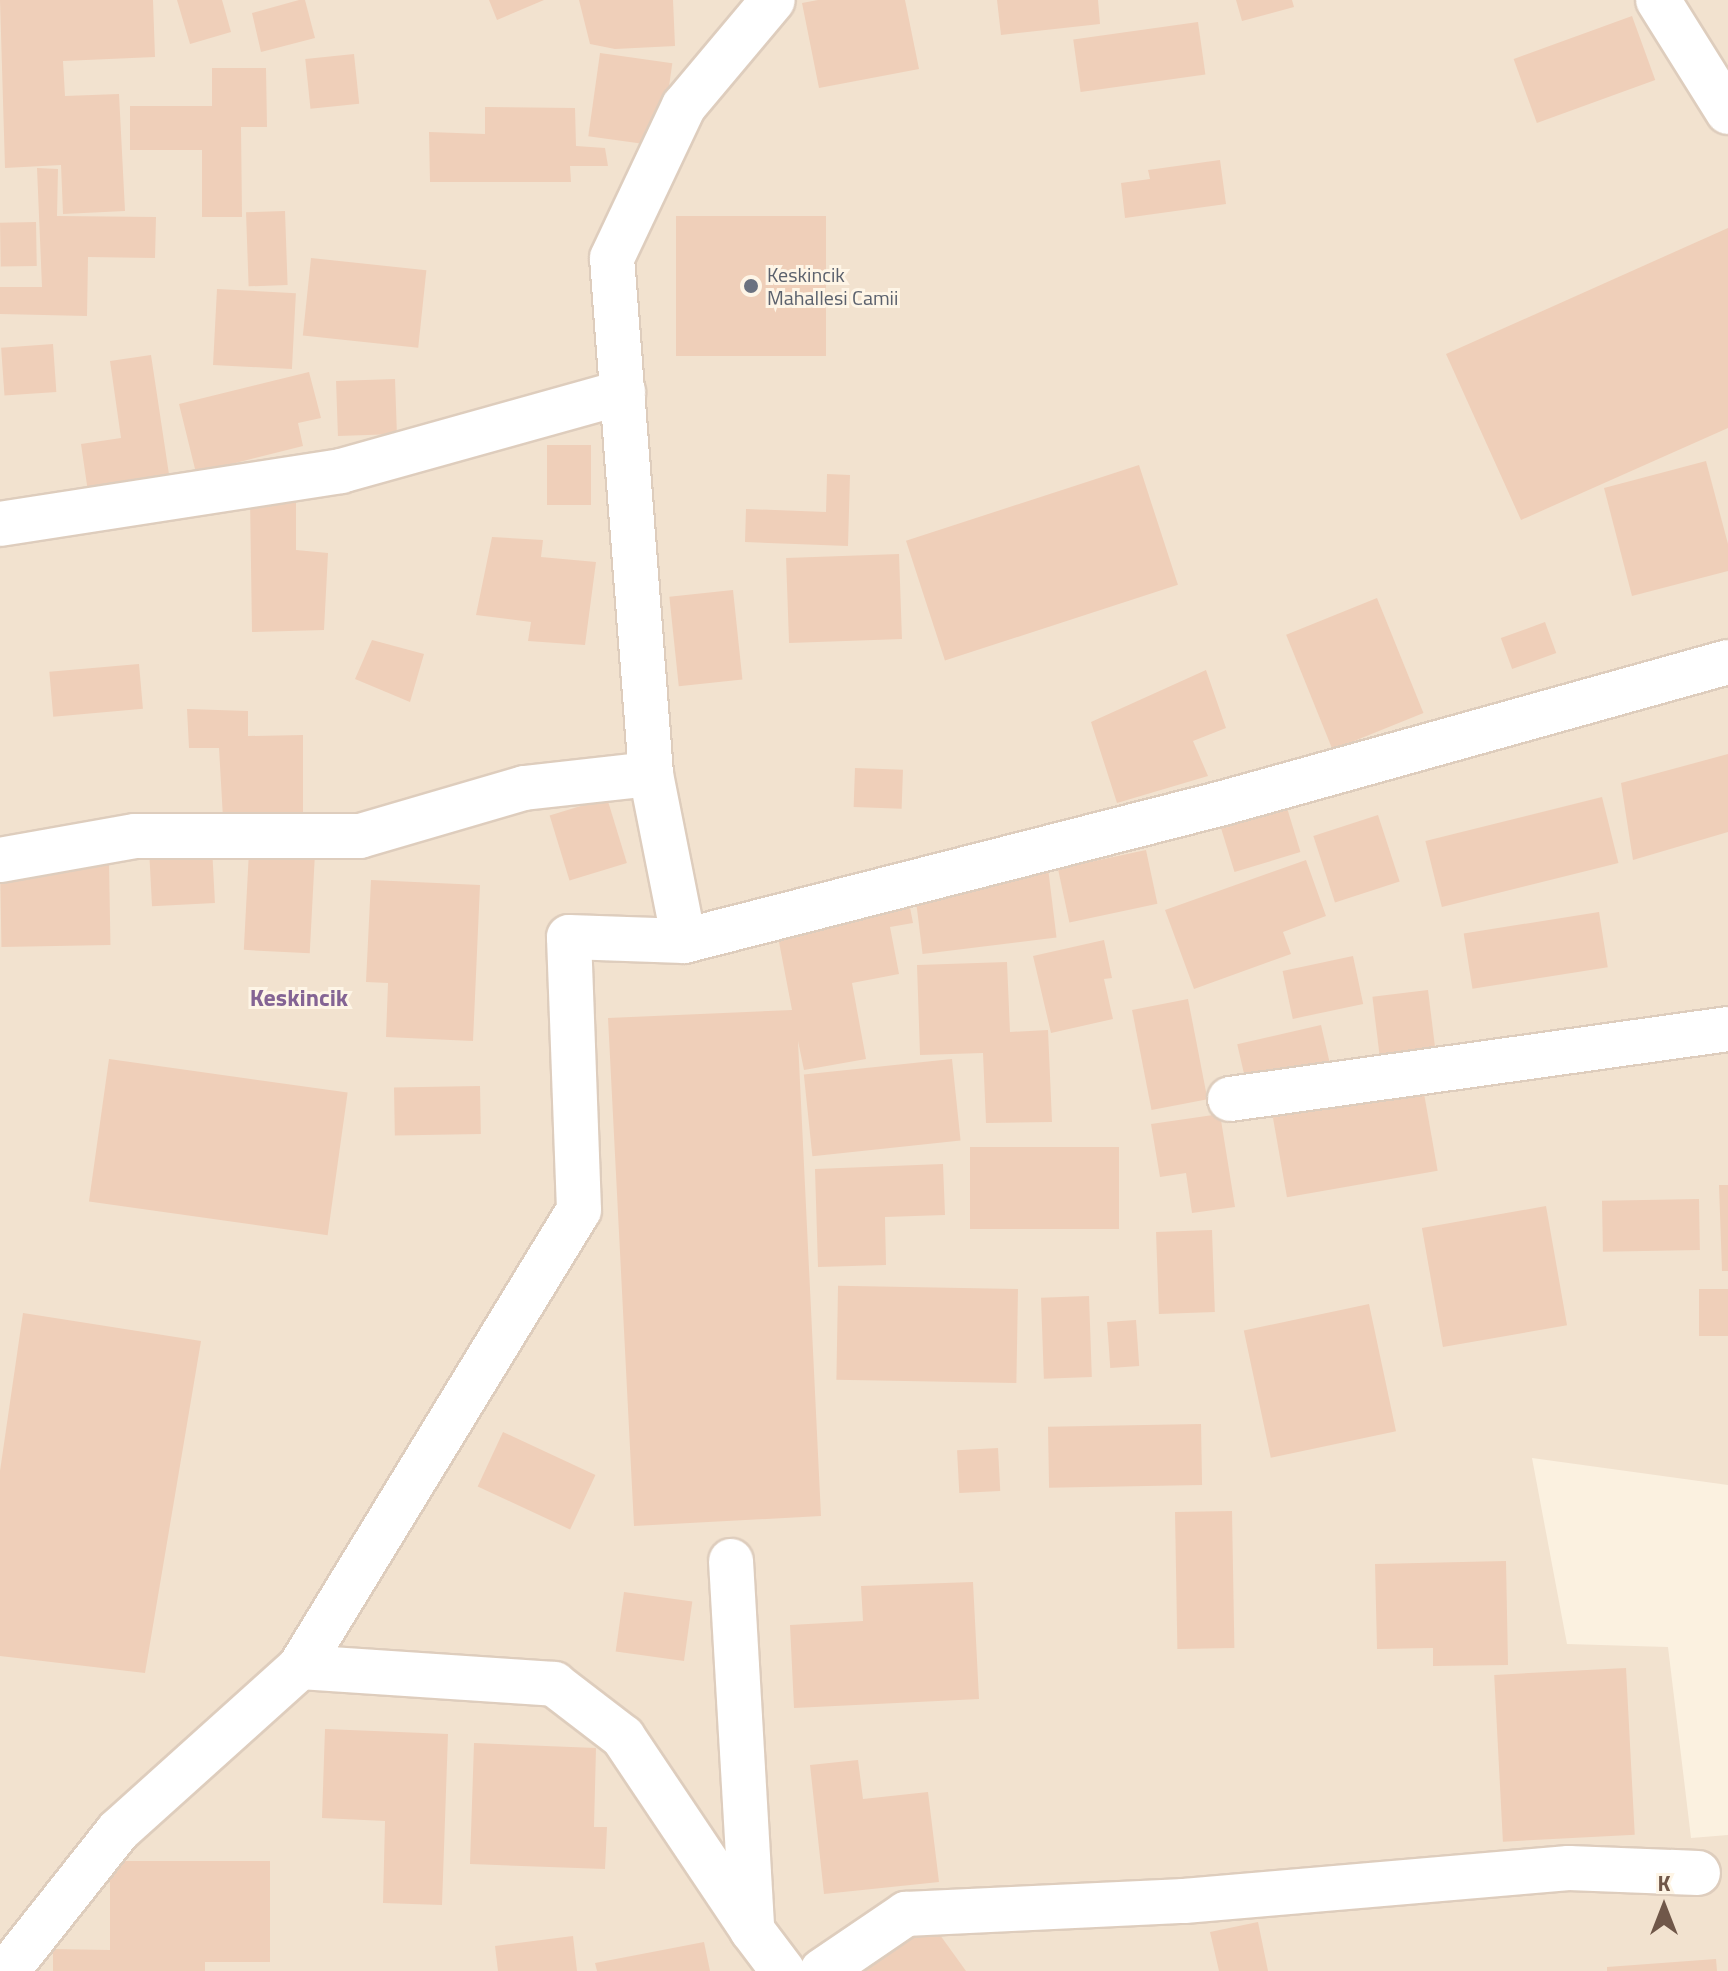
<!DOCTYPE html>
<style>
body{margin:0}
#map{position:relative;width:1728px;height:1971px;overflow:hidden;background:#fbf1e0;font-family:"Titillium Web",sans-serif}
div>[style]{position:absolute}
.residential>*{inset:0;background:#f2e2cf}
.building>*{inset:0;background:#efcfb9;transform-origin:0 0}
.roads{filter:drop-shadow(2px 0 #decdbd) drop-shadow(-2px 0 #decdbd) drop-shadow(0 2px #decdbd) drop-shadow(0 -2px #decdbd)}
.minor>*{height:44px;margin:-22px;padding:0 22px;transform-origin:22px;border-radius:22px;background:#fff}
.dots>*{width:22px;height:22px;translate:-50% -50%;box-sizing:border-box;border:4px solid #fef5e6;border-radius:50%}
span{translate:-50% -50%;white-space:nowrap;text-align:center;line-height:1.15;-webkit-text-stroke:6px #fef5e6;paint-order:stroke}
.worship-label{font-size:20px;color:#5b616d}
.left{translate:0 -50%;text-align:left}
.quarter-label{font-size:24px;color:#846494;font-weight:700}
.north{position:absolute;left:1624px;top:1867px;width:80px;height:80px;-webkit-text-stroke:6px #fef5e6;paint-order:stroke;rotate:0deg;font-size:22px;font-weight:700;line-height:32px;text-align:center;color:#705749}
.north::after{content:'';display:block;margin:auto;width:28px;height:36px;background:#705749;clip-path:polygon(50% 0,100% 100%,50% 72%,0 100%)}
</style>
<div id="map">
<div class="residential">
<div style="clip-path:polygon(0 0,1728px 0,1728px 1485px,1532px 1458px,1567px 1644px,1668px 1647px,1691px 1838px,1728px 1835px,1728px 1971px,0 1971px)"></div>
</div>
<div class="building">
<div style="clip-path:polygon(0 0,153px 0,155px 57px,63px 61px,65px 96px,119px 94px,125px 211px,63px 214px,61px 165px,5px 168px)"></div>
<div style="clip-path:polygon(177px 0,222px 0,231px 32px,190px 44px)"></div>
<div style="clip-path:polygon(299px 0,305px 0,315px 38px,261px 52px,252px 13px)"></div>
<div style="clip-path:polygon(489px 0,544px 0,497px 20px)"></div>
<div style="clip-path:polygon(579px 0,673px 0,675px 46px,615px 49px,590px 44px)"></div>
<div style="clip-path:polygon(818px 0,905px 0,919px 69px,819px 88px,802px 3px)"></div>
<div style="clip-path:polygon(997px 0,1098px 0,1100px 24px,1001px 35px)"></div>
<div style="clip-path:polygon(1236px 0,1292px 0,1294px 7px,1242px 21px)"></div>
<div style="left:1632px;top:16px;width:68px;height:126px;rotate:70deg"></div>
<div style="left:1198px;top:22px;width:53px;height:126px;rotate:82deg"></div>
<div style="left:600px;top:53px;width:73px;height:84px;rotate:8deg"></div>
<div style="left:354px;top:54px;width:50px;height:49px;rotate:84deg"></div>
<div style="clip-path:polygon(212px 68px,266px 68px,267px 127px,241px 127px,242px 217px,202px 217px,202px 150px,130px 150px,130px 106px,212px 106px)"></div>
<div style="clip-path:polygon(485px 107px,575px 108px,576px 146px,605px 148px,608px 166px,570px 166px,571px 182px,430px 182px,429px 132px,485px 134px)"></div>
<div style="clip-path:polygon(1220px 160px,1226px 204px,1125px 218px,1121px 183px,1150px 179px,1148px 170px)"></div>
<div style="clip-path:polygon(37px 168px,58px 169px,57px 216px,156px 217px,155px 258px,88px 257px,87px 316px,0 314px,0 287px,42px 287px)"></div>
<div style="left:285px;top:211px;width:74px;height:39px;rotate:88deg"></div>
<div style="left:676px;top:216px;width:150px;height:140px"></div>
<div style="left:36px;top:222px;width:44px;height:36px;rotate:89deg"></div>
<div style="clip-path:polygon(1728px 228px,1728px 428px,1521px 520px,1446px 354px)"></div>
<div style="left:311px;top:258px;width:116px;height:78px;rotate:6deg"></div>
<div style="left:217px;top:289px;width:79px;height:76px;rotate:3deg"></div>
<div style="left:53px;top:344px;width:48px;height:52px;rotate:86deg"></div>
<div style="clip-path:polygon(151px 355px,170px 481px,88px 492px,81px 444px,121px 438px,110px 361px)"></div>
<div style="clip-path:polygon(309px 372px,321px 418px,298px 423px,303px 446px,196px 473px,179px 404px)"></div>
<div style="left:395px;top:379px;width:55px;height:59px;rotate:88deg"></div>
<div style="left:547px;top:445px;width:44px;height:60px"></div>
<div style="clip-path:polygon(1706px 461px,1728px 544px,1728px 571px,1632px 596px,1604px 488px)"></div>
<div style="left:1139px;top:465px;width:126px;height:245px;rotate:72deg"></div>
<div style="clip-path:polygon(827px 474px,850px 475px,848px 546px,745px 542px,746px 509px,826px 512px)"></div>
<div style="clip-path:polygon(296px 495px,296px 550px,328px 553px,324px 630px,252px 632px,250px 498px)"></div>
<div style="clip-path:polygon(492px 537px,543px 540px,541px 557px,596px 562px,585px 645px,528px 641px,531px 622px,476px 615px)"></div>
<div style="left:899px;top:554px;width:85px;height:113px;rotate:88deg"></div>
<div style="left:733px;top:590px;width:90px;height:64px;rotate:84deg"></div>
<div style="left:1377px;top:598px;width:124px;height:98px;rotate:68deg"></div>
<div style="left:1545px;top:622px;width:33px;height:47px;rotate:70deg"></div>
<div style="clip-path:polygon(372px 640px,424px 654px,410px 702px,355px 679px)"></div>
<div style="left:139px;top:664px;width:45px;height:90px;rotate:85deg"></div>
<div style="clip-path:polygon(1206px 670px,1226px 728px,1193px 741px,1208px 776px,1117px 803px,1091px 722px)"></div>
<div style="clip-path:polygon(187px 709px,248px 711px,248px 736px,303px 735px,303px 817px,223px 818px,219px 748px,189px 748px)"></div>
<div style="clip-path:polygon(1728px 754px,1728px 832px,1633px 860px,1621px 783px)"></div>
<div style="left:855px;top:768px;width:48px;height:39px;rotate:2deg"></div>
<div style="left:1280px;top:785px;width:70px;height:69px;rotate:73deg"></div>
<div style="left:1602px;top:797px;width:68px;height:182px;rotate:76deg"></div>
<div style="left:607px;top:798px;width:68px;height:60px;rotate:73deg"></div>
<div style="left:1378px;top:815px;width:70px;height:68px;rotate:72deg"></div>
<div style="left:212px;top:847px;width:56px;height:63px;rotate:87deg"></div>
<div style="left:1146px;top:850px;width:55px;height:90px;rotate:78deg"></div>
<div style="left:249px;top:851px;width:66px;height:99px;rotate:3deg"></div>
<div style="clip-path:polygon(1306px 860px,1326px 916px,1283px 932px,1291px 954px,1194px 989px,1165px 910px)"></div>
<div style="left:109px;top:862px;width:83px;height:109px;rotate:89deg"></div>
<div style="left:1048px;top:868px;width:70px;height:135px;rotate:83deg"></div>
<div style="clip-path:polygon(371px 880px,480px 885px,473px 1041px,386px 1037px,388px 983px,366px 982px)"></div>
<div style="clip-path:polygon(908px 897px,913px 923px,890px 927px,899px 974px,852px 983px,866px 1059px,804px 1070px,798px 1041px,821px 1516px,634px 1526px,608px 1018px,792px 1010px,775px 921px)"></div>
<div style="left:1599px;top:912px;width:56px;height:137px;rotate:81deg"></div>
<div style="clip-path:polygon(1104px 940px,1112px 978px,1104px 979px,1113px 1019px,1051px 1033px,1033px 956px)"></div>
<div style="left:1353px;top:956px;width:49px;height:72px;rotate:78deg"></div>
<div style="clip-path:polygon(1007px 962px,1010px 1032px,1048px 1030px,1052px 1122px,986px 1123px,983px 1053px,920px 1055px,917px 965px)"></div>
<div style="left:1428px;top:990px;width:72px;height:56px;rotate:83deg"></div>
<div style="left:1188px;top:999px;width:102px;height:57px;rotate:79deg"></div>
<div style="left:1321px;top:1025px;width:48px;height:86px;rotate:77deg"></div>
<div style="left:109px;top:1059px;width:241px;height:144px;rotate:8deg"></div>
<div style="left:952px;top:1059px;width:82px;height:149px;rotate:84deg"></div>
<div style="left:1422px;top:1082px;width:90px;height:153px;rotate:80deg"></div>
<div style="left:480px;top:1086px;width:48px;height:86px;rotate:89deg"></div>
<div style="clip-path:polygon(1220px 1114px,1235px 1207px,1192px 1213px,1186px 1173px,1160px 1177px,1151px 1124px)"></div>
<div style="left:970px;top:1147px;width:149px;height:82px"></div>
<div style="clip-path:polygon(943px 1164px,945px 1215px,885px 1217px,886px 1265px,818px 1267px,815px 1169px)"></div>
<div style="clip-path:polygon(1719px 1185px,1728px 1185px,1728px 1271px,1722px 1271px)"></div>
<div style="left:1699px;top:1199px;width:51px;height:97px;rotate:89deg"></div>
<div style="left:1546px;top:1206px;width:121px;height:126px;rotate:80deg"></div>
<div style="left:1212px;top:1230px;width:82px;height:56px;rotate:88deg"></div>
<div style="left:1018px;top:1289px;width:94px;height:180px;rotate:91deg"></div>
<div style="left:1728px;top:1289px;width:47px;height:29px;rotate:90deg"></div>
<div style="left:1089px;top:1296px;width:81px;height:48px;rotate:88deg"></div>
<div style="left:1369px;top:1304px;width:130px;height:128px;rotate:78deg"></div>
<div style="clip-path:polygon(23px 1313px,201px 1341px,145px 1673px,0 1656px,0 1471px)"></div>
<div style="left:1136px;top:1320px;width:46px;height:29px;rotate:86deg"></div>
<div style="left:1201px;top:1424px;width:61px;height:153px;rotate:89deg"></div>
<div style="left:503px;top:1432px;width:102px;height:60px;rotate:25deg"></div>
<div style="left:998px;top:1448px;width:43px;height:41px;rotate:87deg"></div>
<div style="left:1232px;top:1511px;width:137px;height:57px;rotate:89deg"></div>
<div style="clip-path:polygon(1506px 1561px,1508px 1665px,1433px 1666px,1433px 1648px,1377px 1649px,1375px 1564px)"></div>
<div style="clip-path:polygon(973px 1582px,979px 1699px,794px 1708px,790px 1625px,863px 1621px,861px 1586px)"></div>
<div style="left:624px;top:1592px;width:69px;height:60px;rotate:8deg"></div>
<div style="left:1626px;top:1668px;width:167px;height:132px;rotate:87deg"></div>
<div style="clip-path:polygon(325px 1729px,448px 1734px,442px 1905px,383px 1903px,385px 1821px,322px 1818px)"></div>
<div style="clip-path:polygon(474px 1743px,596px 1748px,594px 1827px,607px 1827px,605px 1869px,470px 1864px)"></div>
<div style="clip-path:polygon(858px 1760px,863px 1799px,928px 1792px,939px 1882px,824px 1894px,810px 1765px)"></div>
<div style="clip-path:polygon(110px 1861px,270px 1861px,270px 1962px,205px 1962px,205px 1971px,53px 1971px,53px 1949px,110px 1950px)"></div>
<div style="clip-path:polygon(927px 1917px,966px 1971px,859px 1971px)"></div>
<div style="clip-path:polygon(1258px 1922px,1268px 1971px,1219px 1971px,1210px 1932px)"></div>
<div style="clip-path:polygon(573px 1936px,577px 1971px,498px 1971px,495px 1946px)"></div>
<div style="clip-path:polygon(704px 1942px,710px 1971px,597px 1971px,595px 1963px)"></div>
<div style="clip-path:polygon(1716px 1959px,1717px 1971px,1607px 1971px,1607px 1967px)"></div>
</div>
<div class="roads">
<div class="minor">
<div style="left:1658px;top:0;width:132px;rotate:58deg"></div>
<div style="left:0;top:524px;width:345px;rotate:-8.8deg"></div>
<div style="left:341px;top:471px;width:293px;rotate:-15.6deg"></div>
<div style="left:0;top:860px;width:137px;rotate:-10.1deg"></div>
<div style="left:135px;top:836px;width:225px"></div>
<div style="left:360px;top:836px;width:171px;rotate:-16.3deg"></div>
<div style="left:524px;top:788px;width:128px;rotate:-6.3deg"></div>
<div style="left:684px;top:941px;width:556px;rotate:-14.36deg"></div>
<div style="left:1223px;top:803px;width:524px;rotate:-15.6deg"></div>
<div style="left:1230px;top:1099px;width:503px;rotate:-8deg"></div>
<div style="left:731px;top:1561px;width:370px;rotate:86.7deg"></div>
<div style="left:752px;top:1930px;width:51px;rotate:52.9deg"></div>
<div style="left:300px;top:1667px;width:255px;rotate:3.8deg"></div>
<div style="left:554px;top:1684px;width:87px;rotate:37.5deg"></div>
<div style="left:623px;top:1737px;width:232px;rotate:56.2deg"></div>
<div style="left:7px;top:1971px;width:179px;rotate:-51.6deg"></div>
<div style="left:118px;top:1831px;width:245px;rotate:-42deg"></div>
<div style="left:300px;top:1667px;width:535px;rotate:-58.6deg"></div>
<div style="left:579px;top:1210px;width:273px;rotate:-92.1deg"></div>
<div style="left:569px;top:937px;width:115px;rotate:2deg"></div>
<div style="left:684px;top:941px;width:170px;rotate:-101.2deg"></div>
<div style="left:651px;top:774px;width:517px;rotate:-94.32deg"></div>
<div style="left:612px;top:258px;width:168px;rotate:-64.7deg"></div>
<div style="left:684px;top:106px;width:138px;rotate:-50deg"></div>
<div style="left:822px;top:1971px;width:102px;rotate:-34.2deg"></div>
<div style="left:906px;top:1914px;width:278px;rotate:-2.7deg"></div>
<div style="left:1184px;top:1901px;width:386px;rotate:-4.9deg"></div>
<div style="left:1569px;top:1868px;width:129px;rotate:2.2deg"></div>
</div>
</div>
<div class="dots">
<div style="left:751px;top:286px;background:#6b7280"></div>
</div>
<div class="worship-label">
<span class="left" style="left:767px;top:286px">Keskincik<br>Mahallesi Camii</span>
</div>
<div class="quarter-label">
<span style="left:299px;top:998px">Keskincik</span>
</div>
<div class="north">K</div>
</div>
